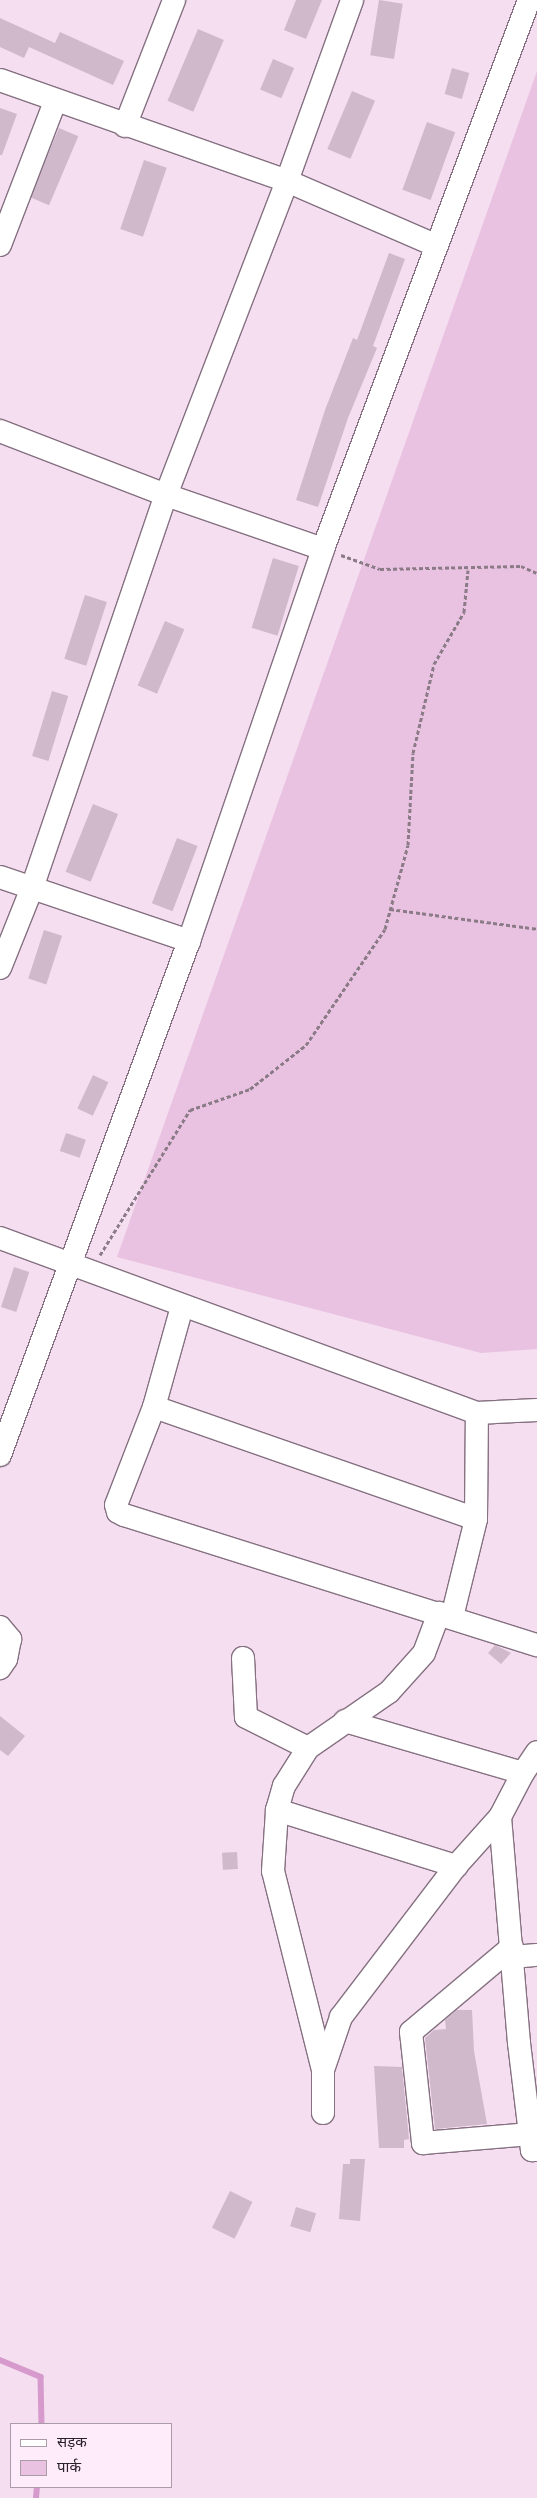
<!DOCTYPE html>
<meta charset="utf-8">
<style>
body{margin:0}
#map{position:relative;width:537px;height:2498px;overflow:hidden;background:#f5def0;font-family:"DejaVu Sans","Noto Sans Devanagari",sans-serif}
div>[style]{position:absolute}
.green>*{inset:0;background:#e9c2e1}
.stream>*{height:5.5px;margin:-2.75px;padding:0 2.75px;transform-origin:2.75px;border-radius:2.75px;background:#d69acc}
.building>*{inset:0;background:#cfb9ca;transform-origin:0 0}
.path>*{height:3px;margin-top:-1.5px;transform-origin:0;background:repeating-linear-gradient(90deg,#8a7b87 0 4px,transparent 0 6.5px)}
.roads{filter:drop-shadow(1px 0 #857181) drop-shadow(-1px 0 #857181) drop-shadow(0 1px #857181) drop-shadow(0 -1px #857181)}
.minor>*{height:22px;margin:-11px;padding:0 11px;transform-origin:11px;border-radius:11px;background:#fff}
span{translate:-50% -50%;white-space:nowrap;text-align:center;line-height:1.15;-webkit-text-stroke:4px #ffecfb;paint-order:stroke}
.legend{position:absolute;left:10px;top:2423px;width:162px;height:65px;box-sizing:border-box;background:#ffecfb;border:1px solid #a99ba7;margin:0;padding:6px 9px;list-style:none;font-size:15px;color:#292128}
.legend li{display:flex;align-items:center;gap:10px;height:25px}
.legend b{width:25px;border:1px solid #a99ba7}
</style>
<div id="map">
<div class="green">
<div style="clip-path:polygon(537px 71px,537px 1349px,481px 1353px,117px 1257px)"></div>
</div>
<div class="stream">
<div style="left:0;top:2360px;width:44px;rotate:22.5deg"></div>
<div style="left:41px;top:2377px;width:47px;rotate:88.8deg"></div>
<div style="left:36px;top:2498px;width:11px;rotate:-85deg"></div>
</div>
<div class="building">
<div style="clip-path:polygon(296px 0,322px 0,306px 39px,284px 30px)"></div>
<div style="left:379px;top:0;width:24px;height:56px;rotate:9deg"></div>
<div style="clip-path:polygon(0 18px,55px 43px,60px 32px,124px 61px,113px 85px,29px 47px,24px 58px,0 47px)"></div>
<div style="left:198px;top:29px;width:28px;height:78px;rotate:23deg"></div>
<div style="left:273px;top:59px;width:23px;height:33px;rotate:23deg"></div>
<div style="left:452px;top:68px;width:18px;height:27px;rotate:16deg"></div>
<div style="left:352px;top:91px;width:25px;height:63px;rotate:23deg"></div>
<div style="clip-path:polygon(0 108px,17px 114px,2px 155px,0 155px)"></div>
<div style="left:427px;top:122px;width:30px;height:72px;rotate:20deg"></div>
<div style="left:59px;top:128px;width:21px;height:75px;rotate:23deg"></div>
<div style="left:144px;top:160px;width:24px;height:73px;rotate:19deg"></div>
<div style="clip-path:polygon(389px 253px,405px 259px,373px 346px,377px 348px,348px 418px,318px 507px,296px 500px,325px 410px,353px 338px,357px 340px)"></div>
<div style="left:273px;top:558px;width:27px;height:73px;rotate:17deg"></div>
<div style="left:85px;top:595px;width:23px;height:67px;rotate:18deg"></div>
<div style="left:165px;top:621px;width:21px;height:70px;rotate:23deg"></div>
<div style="left:52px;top:691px;width:17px;height:68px;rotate:17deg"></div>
<div style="left:93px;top:804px;width:27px;height:73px;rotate:22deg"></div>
<div style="left:177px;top:838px;width:22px;height:70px;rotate:21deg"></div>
<div style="left:44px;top:930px;width:19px;height:51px;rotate:18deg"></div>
<div style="left:93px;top:1075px;width:17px;height:37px;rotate:25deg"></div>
<div style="left:66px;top:1133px;width:21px;height:19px;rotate:19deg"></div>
<div style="left:14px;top:1267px;width:16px;height:42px;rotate:18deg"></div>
<div style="clip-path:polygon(495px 1645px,511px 1653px,501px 1664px,488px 1653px)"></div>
<div style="clip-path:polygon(0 1716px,25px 1736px,8px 1756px,0 1750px)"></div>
<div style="left:237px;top:1852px;width:17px;height:15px;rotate:87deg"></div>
<div style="clip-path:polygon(457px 2010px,472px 2010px,474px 2051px,487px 2124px,435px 2129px,425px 2038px,434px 2030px,446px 2029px,445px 2020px)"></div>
<div style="clip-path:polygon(374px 2066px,402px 2067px,409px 2139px,404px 2140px,404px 2148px,379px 2148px)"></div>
<div style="clip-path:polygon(350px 2159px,365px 2159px,360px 2221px,339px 2219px,343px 2164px,350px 2164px)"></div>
<div style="left:230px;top:2191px;width:25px;height:41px;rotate:26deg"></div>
<div style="left:296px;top:2207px;width:21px;height:20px;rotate:17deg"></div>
</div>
<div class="path">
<div style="left:341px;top:555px;width:41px;rotate:19.7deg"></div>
<div style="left:380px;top:569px;width:141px;rotate:-1.2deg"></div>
<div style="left:521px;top:566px;width:17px;rotate:24deg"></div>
<div style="left:390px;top:909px;width:148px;rotate:7.7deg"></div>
<div style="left:100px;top:1255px;width:171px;rotate:-58.2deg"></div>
<div style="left:190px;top:1110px;width:64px;rotate:-19.3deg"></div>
<div style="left:250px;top:1089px;width:71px;rotate:-38.2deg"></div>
<div style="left:306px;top:1045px;width:140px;rotate:-55.7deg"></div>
<div style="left:385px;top:929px;width:87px;rotate:-74.7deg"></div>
<div style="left:408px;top:845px;width:92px;rotate:-86.9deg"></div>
<div style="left:413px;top:753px;width:91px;rotate:-76.7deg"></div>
<div style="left:434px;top:664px;width:60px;rotate:-60deg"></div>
<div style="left:464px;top:612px;width:42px;rotate:-84.6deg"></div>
</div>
<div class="roads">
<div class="minor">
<div style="left:0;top:80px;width:304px;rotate:19.4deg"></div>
<div style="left:287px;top:181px;width:163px;rotate:23.4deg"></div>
<div style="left:125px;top:126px;width:135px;rotate:-68.7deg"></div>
<div style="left:0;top:245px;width:153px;rotate:-69deg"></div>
<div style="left:0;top:431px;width:178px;rotate:21.1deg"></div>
<div style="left:166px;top:495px;width:166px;rotate:19deg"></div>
<div style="left:0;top:877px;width:200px;rotate:18.7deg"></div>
<div style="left:0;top:968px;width:86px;rotate:-68.2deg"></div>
<div style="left:32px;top:888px;width:415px;rotate:-71.2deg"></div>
<div style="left:166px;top:495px;width:337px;rotate:-68.9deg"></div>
<div style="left:287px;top:181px;width:192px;rotate:-70.2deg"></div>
<div style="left:0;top:1238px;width:508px;rotate:20.15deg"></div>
<div style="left:477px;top:1413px;width:60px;rotate:-2.9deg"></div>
<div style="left:154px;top:1407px;width:104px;rotate:-74.4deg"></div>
<div style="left:0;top:1455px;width:548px;rotate:-69.81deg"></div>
<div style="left:189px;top:941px;width:414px;rotate:-71.1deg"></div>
<div style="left:323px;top:549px;width:586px;rotate:-69.43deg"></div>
<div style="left:476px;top:1519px;width:341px;rotate:-160.8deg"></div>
<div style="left:154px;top:1407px;width:105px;rotate:111.2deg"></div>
<div style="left:116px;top:1505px;width:7px;rotate:74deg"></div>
<div style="left:118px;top:1512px;width:7px;rotate:27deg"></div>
<div style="left:124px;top:1515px;width:433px;rotate:17.5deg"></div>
<div style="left:452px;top:1617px;width:101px;rotate:-76.2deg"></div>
<div style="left:476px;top:1519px;width:106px;rotate:-89.5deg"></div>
<div style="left:0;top:1627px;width:16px;rotate:50deg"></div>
<div style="left:10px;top:1639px;width:20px;rotate:101deg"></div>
<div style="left:6px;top:1659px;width:11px;rotate:124deg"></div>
<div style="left:243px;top:1658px;width:59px;rotate:87.1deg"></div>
<div style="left:246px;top:1717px;width:69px;rotate:26.6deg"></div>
<div style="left:345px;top:1721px;width:185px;rotate:16.3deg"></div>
<div style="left:277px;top:1810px;width:188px;rotate:17.4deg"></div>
<div style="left:500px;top:1817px;width:227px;rotate:85.2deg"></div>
<div style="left:519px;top:2043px;width:108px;rotate:83.1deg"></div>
<div style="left:532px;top:2150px;width:5px"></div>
<div style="left:512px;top:1947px;width:132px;rotate:139.9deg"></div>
<div style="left:411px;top:2032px;width:112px;rotate:83.8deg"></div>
<div style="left:423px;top:2143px;width:108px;rotate:-4.8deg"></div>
<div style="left:513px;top:1957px;width:24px;rotate:-5deg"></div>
<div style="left:323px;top:2070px;width:205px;rotate:-104.1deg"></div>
<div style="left:273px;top:1871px;width:61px;rotate:-86.2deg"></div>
<div style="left:277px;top:1810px;width:25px;rotate:-74deg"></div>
<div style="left:284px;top:1786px;width:45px;rotate:-57.7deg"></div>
<div style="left:308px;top:1748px;width:98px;rotate:-34.7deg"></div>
<div style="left:389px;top:1692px;width:52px;rotate:-48.1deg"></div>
<div style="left:424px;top:1653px;width:43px;rotate:-69.4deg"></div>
<div style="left:323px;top:2113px;width:43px;rotate:-90deg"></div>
<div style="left:323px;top:2070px;width:56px;rotate:-71.2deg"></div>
<div style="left:341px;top:2017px;width:190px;rotate:-52.7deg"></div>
<div style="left:456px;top:1866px;width:66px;rotate:-48.1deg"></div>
<div style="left:500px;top:1817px;width:50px;rotate:-62.4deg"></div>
<div style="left:523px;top:1773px;width:25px;rotate:-56deg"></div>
</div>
</div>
<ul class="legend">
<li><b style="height:6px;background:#fff"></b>सड़क</li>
<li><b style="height:14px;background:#e9c2e1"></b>पार्क</li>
</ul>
</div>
